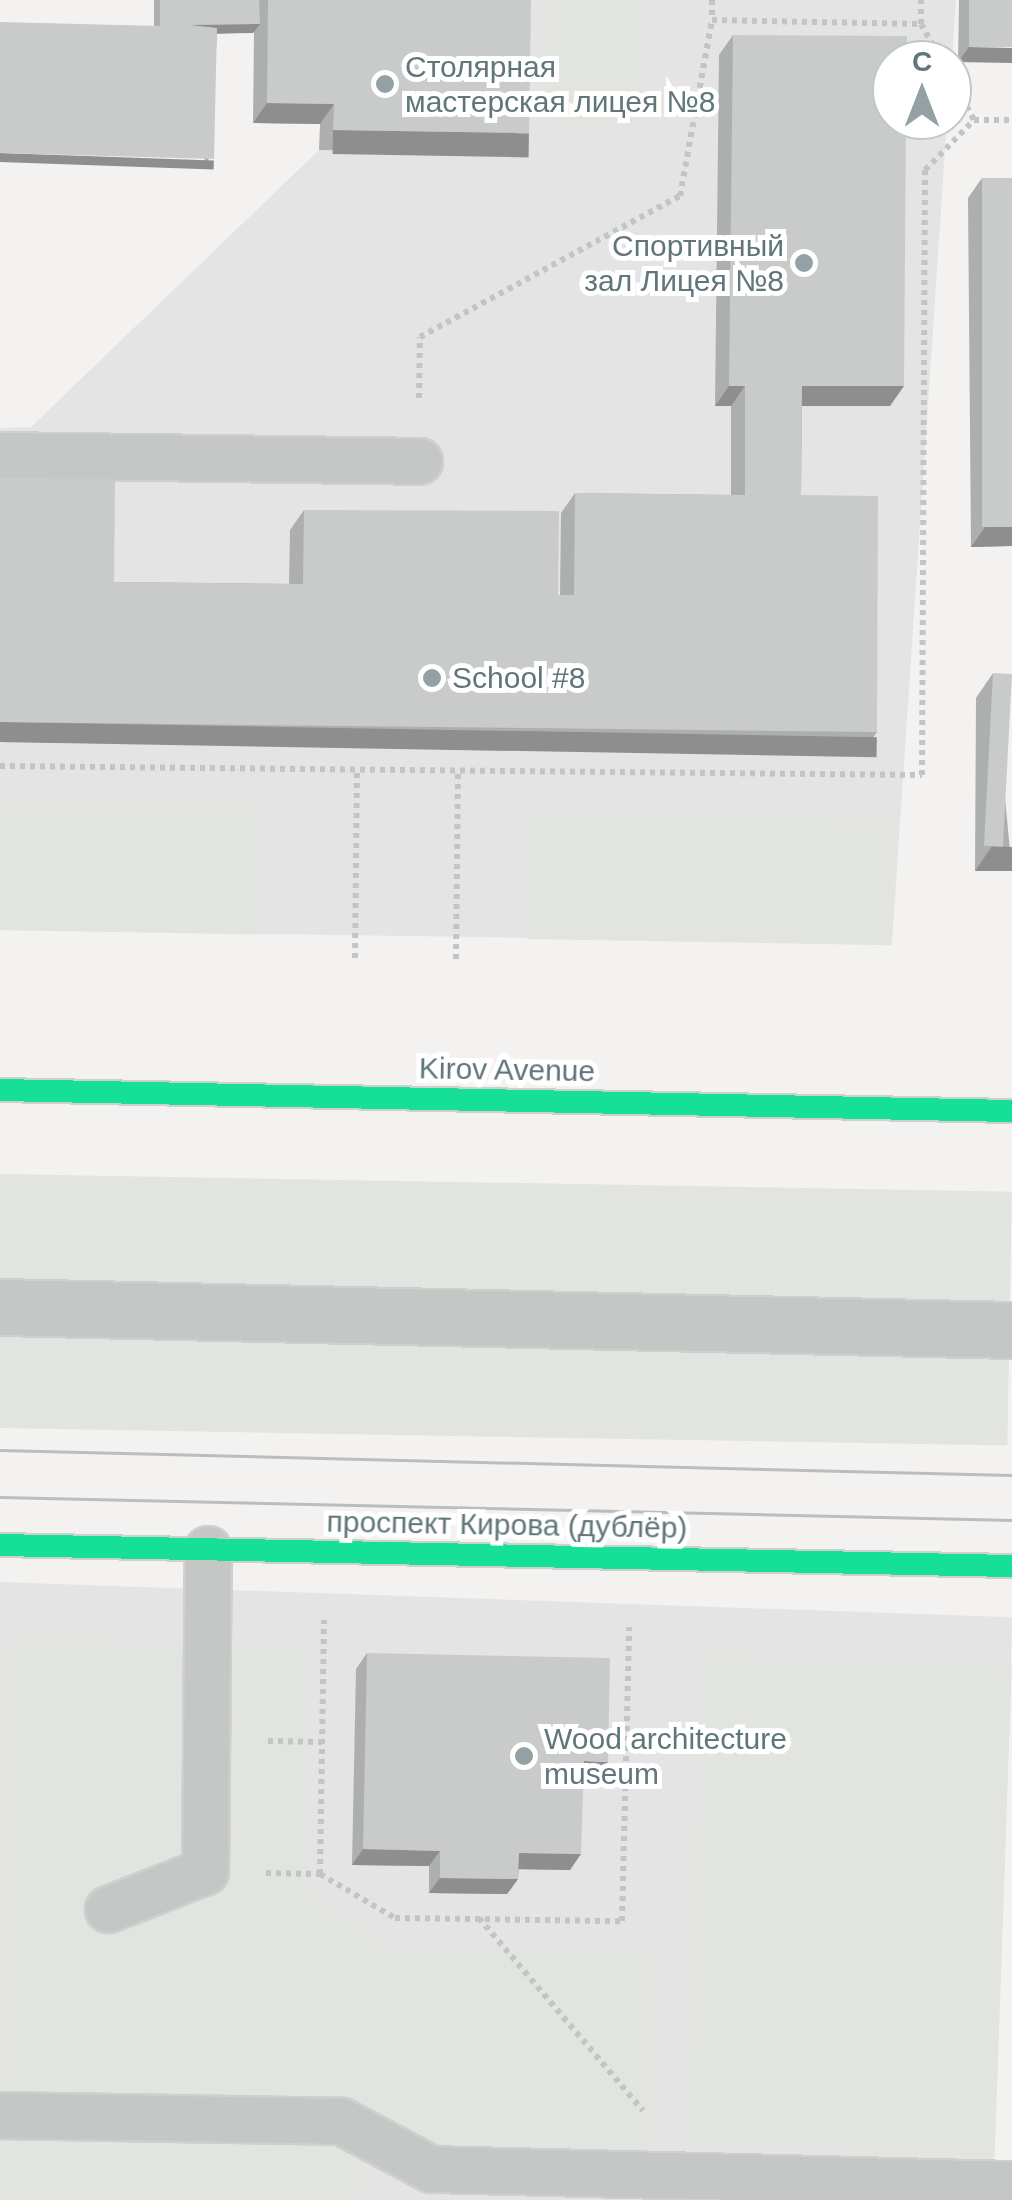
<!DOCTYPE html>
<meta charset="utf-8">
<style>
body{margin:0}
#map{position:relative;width:1012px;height:2200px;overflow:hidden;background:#f3f2f1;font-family:Arial,sans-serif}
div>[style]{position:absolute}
.built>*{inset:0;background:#e3e4e3;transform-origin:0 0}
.green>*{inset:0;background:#e2e4df;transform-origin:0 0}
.path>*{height:6px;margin-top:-3px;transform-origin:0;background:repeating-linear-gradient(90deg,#c3c4c5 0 5px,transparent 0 10px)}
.roads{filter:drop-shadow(2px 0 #cecfcf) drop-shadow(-2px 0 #cecfcf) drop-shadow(0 2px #cecfcf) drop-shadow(0 -2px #cecfcf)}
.lane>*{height:45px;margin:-22.5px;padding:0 22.5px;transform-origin:22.5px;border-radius:22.5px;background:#c5c7c6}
.street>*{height:55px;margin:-27.5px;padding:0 27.5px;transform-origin:27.5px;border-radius:27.5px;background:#c5c7c6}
.fast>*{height:22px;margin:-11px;padding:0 11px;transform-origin:11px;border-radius:11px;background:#16e098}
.tram>*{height:2.5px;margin:-1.25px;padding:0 1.25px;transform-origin:1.25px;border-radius:1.25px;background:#babcbd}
.wall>*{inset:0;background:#adafae}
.shaded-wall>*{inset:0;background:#8d8e8d;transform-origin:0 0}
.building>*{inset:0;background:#c9cbca;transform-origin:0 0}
.dots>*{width:28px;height:28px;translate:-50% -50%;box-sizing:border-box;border:5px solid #fff;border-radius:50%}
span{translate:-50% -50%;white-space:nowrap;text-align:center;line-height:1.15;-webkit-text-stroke:10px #fff;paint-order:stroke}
.poi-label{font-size:30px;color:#60767a}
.left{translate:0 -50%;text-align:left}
.right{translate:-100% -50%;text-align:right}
.street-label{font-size:30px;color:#60767a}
.north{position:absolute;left:872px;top:40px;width:100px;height:100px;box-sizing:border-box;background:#fff;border:2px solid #bfc8ca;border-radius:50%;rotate:0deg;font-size:28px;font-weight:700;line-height:40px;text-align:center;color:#60767a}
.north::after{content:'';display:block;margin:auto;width:35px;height:45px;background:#93a1a4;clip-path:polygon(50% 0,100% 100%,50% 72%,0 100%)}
</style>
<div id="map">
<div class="built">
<div style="clip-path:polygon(518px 0,956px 0,952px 60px,892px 60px,892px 120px,947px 120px,892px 943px,0 930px,0 428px,31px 427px,319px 150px,515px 153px)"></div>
<div style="left:0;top:1582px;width:1013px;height:618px;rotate:2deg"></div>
</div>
<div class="green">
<div style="left:548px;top:0;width:94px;height:126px"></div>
<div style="left:0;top:803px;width:260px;height:127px;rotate:1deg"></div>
<div style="left:529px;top:812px;width:365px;height:127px;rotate:1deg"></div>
<div style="left:0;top:1174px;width:1012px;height:254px;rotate:1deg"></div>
<div style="clip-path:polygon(7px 1638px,306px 1646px,310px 1892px,389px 1947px,653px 1951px,650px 2153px,365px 2151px,364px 2200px,0 2200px)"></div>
<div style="left:703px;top:1655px;width:309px;height:491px;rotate:2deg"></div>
</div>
<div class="path">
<div style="left:712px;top:0;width:20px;rotate:90deg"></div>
<div style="left:921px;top:24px;width:41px;rotate:60.9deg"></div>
<div style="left:952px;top:80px;width:46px;rotate:61.2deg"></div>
<div style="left:974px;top:120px;width:38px"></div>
<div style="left:419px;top:398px;width:61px;rotate:-89.1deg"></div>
<div style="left:420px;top:337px;width:296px;rotate:-28.5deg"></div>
<div style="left:680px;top:196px;width:179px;rotate:-79.7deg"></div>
<div style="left:712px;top:20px;width:209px;rotate:1.1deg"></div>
<div style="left:921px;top:24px;width:24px;rotate:-90deg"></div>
<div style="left:0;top:766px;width:922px;rotate:0.56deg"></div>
<div style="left:922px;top:775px;width:605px;rotate:-89.72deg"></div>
<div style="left:925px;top:170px;width:70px;rotate:-45.6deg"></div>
<div style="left:355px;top:958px;width:188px;rotate:-89.4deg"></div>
<div style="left:456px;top:959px;width:188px;rotate:-89.4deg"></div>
<div style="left:268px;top:1741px;width:54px;rotate:1.1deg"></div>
<div style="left:266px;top:1873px;width:54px;rotate:1.1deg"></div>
<div style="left:320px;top:1874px;width:87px;rotate:30.4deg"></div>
<div style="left:395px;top:1918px;width:227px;rotate:0.8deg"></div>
<div style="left:622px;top:1921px;width:294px;rotate:-88.6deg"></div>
<div style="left:320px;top:1874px;width:254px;rotate:-89.1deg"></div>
<div style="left:479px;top:1918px;width:253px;rotate:49.6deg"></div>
</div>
<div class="roads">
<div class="lane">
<div style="left:0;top:455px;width:419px;rotate:0.8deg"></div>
<div style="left:108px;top:1909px;width:104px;rotate:-21.4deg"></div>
<div style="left:205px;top:1871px;width:322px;rotate:-89.5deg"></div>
<div style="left:0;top:2115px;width:341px;rotate:1deg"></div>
<div style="left:341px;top:2121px;width:102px;rotate:28.1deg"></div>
<div style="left:431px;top:2169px;width:581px;rotate:1.48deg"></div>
</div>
<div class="street">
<div style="left:0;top:1307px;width:1012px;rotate:1.3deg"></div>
</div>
<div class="fast">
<div style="left:0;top:1090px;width:1012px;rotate:1.19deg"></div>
<div style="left:0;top:1545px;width:1012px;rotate:1.19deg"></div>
</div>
</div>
<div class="tram">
<div style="left:0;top:1450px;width:1012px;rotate:1.42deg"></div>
<div style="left:0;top:1497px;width:1012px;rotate:1.3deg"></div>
</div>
<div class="wall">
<div style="clip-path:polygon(154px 0,531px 0,515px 153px,319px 150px,320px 124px,253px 123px,254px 32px,217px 34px,208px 168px,154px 25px)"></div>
<div style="clip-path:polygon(959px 0,1012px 0,958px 62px)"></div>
<div style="clip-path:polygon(733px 35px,890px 406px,802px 406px,801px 495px,877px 732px,863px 752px,0 742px,0 478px,114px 582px,289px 584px,290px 530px,304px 510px,558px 595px,560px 595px,561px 513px,575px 493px,731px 495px,731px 406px,715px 406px,719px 55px)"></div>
<div style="clip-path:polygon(982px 178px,1012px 178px,1012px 546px,971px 547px,968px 198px)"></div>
<div style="clip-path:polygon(993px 673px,1012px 871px,975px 871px,976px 698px)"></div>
<div style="clip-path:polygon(367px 1653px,597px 1778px,583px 1777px,570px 1870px,519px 1869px,518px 1879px,507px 1894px,429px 1893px,429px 1866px,352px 1865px,356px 1669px)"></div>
</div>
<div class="shaded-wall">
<div style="clip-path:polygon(260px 24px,253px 33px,184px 34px,190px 25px)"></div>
<div style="clip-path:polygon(969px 47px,1012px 48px,1012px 63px,958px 62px)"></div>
<div style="clip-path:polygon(267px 103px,334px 104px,320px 124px,253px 123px)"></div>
<div style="left:333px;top:130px;width:196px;height:24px;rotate:1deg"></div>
<div style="left:0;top:153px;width:214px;height:9px;rotate:2deg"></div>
<div style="clip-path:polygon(729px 386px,745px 386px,731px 406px,715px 406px)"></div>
<div style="clip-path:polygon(802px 386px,904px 386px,890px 406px,788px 406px)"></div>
<div style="clip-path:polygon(1012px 526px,1012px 546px,971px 547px,985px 527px)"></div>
<div style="left:0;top:722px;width:877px;height:20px;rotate:1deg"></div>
<div style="clip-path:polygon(992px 846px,1012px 847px,1012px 871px,975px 871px)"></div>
<div style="clip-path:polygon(584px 1761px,608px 1762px,597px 1778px,573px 1777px)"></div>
<div style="clip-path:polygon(363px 1849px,440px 1851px,429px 1866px,352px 1865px)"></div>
<div style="clip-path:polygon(519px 1853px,581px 1854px,570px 1870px,508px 1869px)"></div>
<div style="clip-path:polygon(440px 1878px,518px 1879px,507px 1894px,429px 1893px)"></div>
</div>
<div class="building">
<div style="clip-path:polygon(160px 0,259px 0,260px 24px,190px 25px,217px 28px,214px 159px,0 153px,0 22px,160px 26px)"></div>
<div style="clip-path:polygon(268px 0,531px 0,529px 133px,333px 130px,334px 104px,267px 103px)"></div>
<div style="left:969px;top:0;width:43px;height:47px"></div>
<div style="clip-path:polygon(733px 35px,907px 36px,907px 60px,892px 60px,892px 120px,906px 120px,904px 386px,802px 386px,801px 495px,878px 496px,877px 732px,0 722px,0 478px,115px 479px,114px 582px,303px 584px,304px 510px,559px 511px,558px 595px,574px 595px,575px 493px,745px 495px,745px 386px,729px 386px)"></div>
<div style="left:982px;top:178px;width:30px;height:349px"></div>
<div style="left:993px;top:673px;width:19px;height:173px;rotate:3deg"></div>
<div style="clip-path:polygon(367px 1653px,610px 1658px,608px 1762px,584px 1761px,581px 1854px,519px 1853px,518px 1879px,440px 1878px,440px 1851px,363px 1849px)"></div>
</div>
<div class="dots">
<div style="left:385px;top:84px;background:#93a1a4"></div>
<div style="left:804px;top:263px;background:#93a1a4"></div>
<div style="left:432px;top:678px;background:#93a1a4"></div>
<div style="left:524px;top:1756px;background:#93a1a4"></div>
</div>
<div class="poi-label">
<span class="left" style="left:405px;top:84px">Столярная<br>мастерская лицея №8</span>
<span class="right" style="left:784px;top:263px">Спортивный<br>зал Лицея №8</span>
<span class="left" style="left:452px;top:678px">School #8</span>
<span class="left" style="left:544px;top:1756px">Wood architecture<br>museum</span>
</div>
<div class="street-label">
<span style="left:507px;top:1070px;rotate:1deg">Kirov Avenue</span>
<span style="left:507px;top:1525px;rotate:1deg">проспект Кирова (дублёр)</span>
</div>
<div class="north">С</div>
</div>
